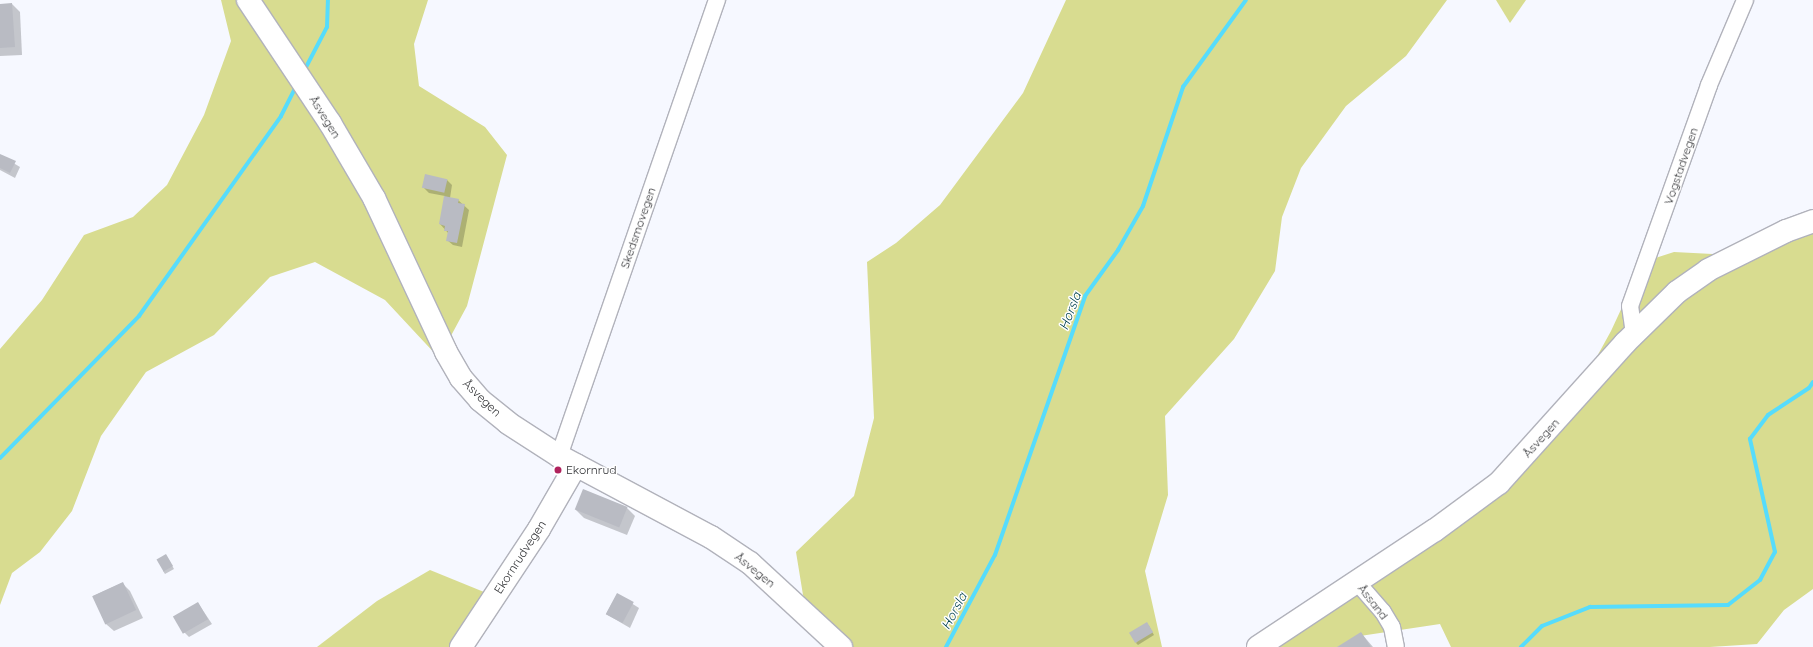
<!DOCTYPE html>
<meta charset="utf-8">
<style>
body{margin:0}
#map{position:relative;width:1813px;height:647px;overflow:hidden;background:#f6f8ff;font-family:Quicksand,sans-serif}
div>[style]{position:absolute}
.green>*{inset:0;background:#d8dc90}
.shadow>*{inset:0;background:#0003}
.stream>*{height:4px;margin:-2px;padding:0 2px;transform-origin:2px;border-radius:2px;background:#56dcfc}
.building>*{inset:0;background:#b9bbc3;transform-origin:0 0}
.roads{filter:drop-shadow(1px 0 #b1b2bb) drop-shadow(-1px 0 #b1b2bb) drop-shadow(0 1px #b1b2bb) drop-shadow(0 -1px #b1b2bb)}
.minor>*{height:16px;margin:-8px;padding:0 8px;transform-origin:8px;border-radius:8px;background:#fff}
.secondary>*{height:22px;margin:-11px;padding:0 11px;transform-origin:11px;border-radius:11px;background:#fff}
.dots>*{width:11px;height:11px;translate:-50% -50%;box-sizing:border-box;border:2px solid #fff;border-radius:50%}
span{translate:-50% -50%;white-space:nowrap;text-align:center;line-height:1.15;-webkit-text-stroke:3px #fff;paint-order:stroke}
.street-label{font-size:12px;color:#2f3033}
.poi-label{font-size:12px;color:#2f3033}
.left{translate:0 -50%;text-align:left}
.water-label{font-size:13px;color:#01414e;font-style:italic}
</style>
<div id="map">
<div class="green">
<div style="clip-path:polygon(221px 0,428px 0,414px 44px,419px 86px,485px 127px,507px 155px,467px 306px,439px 358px,385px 300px,315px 262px,270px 277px,214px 335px,146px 372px,101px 436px,72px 511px,40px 552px,12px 573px,0 605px,0 349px,42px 300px,84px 235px,133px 217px,167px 185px,204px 115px,231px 41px)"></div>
<div style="clip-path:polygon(1066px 0,1447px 0,1406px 56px,1346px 106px,1301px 168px,1282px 217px,1275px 271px,1234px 339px,1165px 416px,1168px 495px,1145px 571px,1162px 647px,830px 647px,803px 595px,796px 552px,854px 496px,874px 418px,867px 262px,896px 243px,940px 205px,1023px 93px)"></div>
<div style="clip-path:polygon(1496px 0,1526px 0,1510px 23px)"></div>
<div style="clip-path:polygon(1813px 229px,1813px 589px,1784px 610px,1757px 644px,1710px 647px,1451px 647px,1440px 624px,1360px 636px,1338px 647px,1269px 647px,1465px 515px,1573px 400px,1611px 331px,1643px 262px,1674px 252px,1732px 255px)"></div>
<div style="clip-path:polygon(430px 570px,484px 592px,458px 647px,317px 647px,377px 601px)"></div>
</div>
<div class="shadow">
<div style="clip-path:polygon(12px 4px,20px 12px,22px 55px,0 56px,0 5px)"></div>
<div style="clip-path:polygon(0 155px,20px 167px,15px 178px,0 170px)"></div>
<div style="clip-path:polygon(426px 176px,447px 180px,452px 185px,450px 198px,458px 200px,469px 210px,462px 247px,453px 245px,447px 240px,449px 234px,440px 224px,445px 196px,429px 193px,424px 188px)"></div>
<div style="clip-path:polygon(627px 508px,635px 516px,627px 535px,584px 518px,576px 510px)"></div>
<div style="clip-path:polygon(166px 555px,174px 569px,165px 574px,163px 571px)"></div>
<div style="clip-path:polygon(122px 583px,130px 591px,143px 618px,114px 631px,106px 624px,93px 596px)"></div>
<div style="clip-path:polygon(617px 594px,639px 608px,630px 628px,606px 614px)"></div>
<div style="clip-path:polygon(198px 603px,212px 624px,189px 637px,184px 632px)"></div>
<div style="clip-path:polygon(1149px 626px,1154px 635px,1138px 645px,1136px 643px)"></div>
<div style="clip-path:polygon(1361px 633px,1373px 647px,1339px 647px)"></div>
</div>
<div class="stream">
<div style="left:304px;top:71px;width:50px;rotate:-62.4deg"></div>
<div style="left:327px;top:27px;width:27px;rotate:-88deg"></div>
<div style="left:0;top:458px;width:199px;rotate:-45.6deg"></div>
<div style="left:139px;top:316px;width:245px;rotate:-54.6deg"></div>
<div style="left:281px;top:116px;width:34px;rotate:-63deg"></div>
<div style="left:946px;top:647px;width:104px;rotate:-62deg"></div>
<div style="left:995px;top:555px;width:274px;rotate:-70.8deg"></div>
<div style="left:1085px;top:296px;width:57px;rotate:-54.3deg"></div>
<div style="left:1118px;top:250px;width:51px;rotate:-60.4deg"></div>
<div style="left:1143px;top:206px;width:126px;rotate:-71.4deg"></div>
<div style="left:1183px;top:87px;width:107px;rotate:-54.1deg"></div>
<div style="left:1521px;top:647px;width:30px;rotate:-45deg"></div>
<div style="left:1542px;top:626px;width:52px;rotate:-21.6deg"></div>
<div style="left:1590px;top:607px;width:138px;rotate:-0.8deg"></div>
<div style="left:1728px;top:605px;width:41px;rotate:-38deg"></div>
<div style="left:1760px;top:580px;width:32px;rotate:-62deg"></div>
<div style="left:1775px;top:552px;width:116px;rotate:-102.5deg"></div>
<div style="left:1750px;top:439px;width:30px;rotate:-53deg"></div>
<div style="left:1768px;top:415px;width:49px;rotate:-33.4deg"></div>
<div style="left:1809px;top:388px;width:7px;rotate:-56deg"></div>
</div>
<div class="building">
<div style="clip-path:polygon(12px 3px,15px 47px,0 48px,0 4px)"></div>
<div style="clip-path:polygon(0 154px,16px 161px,10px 173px,0 168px)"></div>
<div style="left:425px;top:174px;width:23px;height:14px;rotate:13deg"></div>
<div style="clip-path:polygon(444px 196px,459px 199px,458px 203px,465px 204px,457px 243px,446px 241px,448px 231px,444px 231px,445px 226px,439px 224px)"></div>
<div style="left:583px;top:489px;width:48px;height:22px;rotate:22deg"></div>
<div style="left:166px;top:554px;width:14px;height:11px;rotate:60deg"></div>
<div style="left:123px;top:582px;width:31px;height:34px;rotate:65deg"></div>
<div style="left:617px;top:593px;width:19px;height:24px;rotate:28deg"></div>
<div style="left:198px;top:602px;width:20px;height:29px;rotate:60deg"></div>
<div style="left:1147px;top:622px;width:12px;height:21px;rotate:59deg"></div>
<div style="clip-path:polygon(1361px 632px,1371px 647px,1337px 647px)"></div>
</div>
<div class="roads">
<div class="minor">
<div style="left:1634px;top:334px;width:28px;rotate:-98deg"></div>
<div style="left:1630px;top:306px;width:235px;rotate:-70.3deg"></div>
<div style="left:1709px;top:85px;width:92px;rotate:-67deg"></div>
<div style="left:559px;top:456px;width:483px;rotate:-70.9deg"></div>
<div style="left:1356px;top:581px;width:41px;rotate:48.9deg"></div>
<div style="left:1383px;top:612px;width:17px;rotate:59deg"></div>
<div style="left:1392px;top:627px;width:20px;rotate:79deg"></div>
</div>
<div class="secondary">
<div style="left:248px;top:0;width:148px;rotate:56.3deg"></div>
<div style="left:330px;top:123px;width:87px;rotate:59.6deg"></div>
<div style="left:374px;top:198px;width:170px;rotate:64.9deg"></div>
<div style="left:446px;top:352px;width:30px;rotate:60deg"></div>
<div style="left:461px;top:378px;width:29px;rotate:49deg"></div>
<div style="left:480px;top:400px;width:36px;rotate:39deg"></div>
<div style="left:508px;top:423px;width:61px;rotate:32.9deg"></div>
<div style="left:559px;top:456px;width:172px;rotate:28.1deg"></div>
<div style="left:711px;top:537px;width:47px;rotate:33.7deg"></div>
<div style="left:750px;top:563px;width:124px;rotate:42.7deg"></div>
<div style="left:461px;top:647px;width:141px;rotate:-56.5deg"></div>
<div style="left:539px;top:529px;width:74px;rotate:-60deg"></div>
<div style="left:1258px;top:647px;width:212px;rotate:-33.5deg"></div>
<div style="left:1435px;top:530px;width:79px;rotate:-36.3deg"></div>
<div style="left:1499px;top:483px;width:188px;rotate:-48deg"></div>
<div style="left:1625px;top:343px;width:73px;rotate:-44.4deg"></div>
<div style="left:1677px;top:292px;width:38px;rotate:-35deg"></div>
<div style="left:1708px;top:270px;width:87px;rotate:-26.6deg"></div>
<div style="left:1786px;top:231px;width:29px;rotate:-20deg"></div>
</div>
</div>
<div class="dots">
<div style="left:558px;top:470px;background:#b0225d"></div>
</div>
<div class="street-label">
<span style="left:325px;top:117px;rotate:58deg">Åsvegen</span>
<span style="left:1681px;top:166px;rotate:-71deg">Vogstadvegen</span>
<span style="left:638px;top:228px;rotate:-71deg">Skedsmovegen</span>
<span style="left:482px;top:398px;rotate:44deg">Åsvegen</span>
<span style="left:1541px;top:438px;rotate:-48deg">Åsvegen</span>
<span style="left:520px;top:557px;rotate:-57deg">Ekornrudvegen</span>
<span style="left:755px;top:570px;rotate:39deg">Åsvegen</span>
<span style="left:1373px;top:602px;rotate:52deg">Åssand</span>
</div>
<div class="poi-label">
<span class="left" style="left:566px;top:470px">Ekornrud</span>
</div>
<div class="water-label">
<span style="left:1070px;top:311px;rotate:-69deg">Horsla</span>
<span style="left:954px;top:611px;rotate:-62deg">Horsla</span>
</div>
</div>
